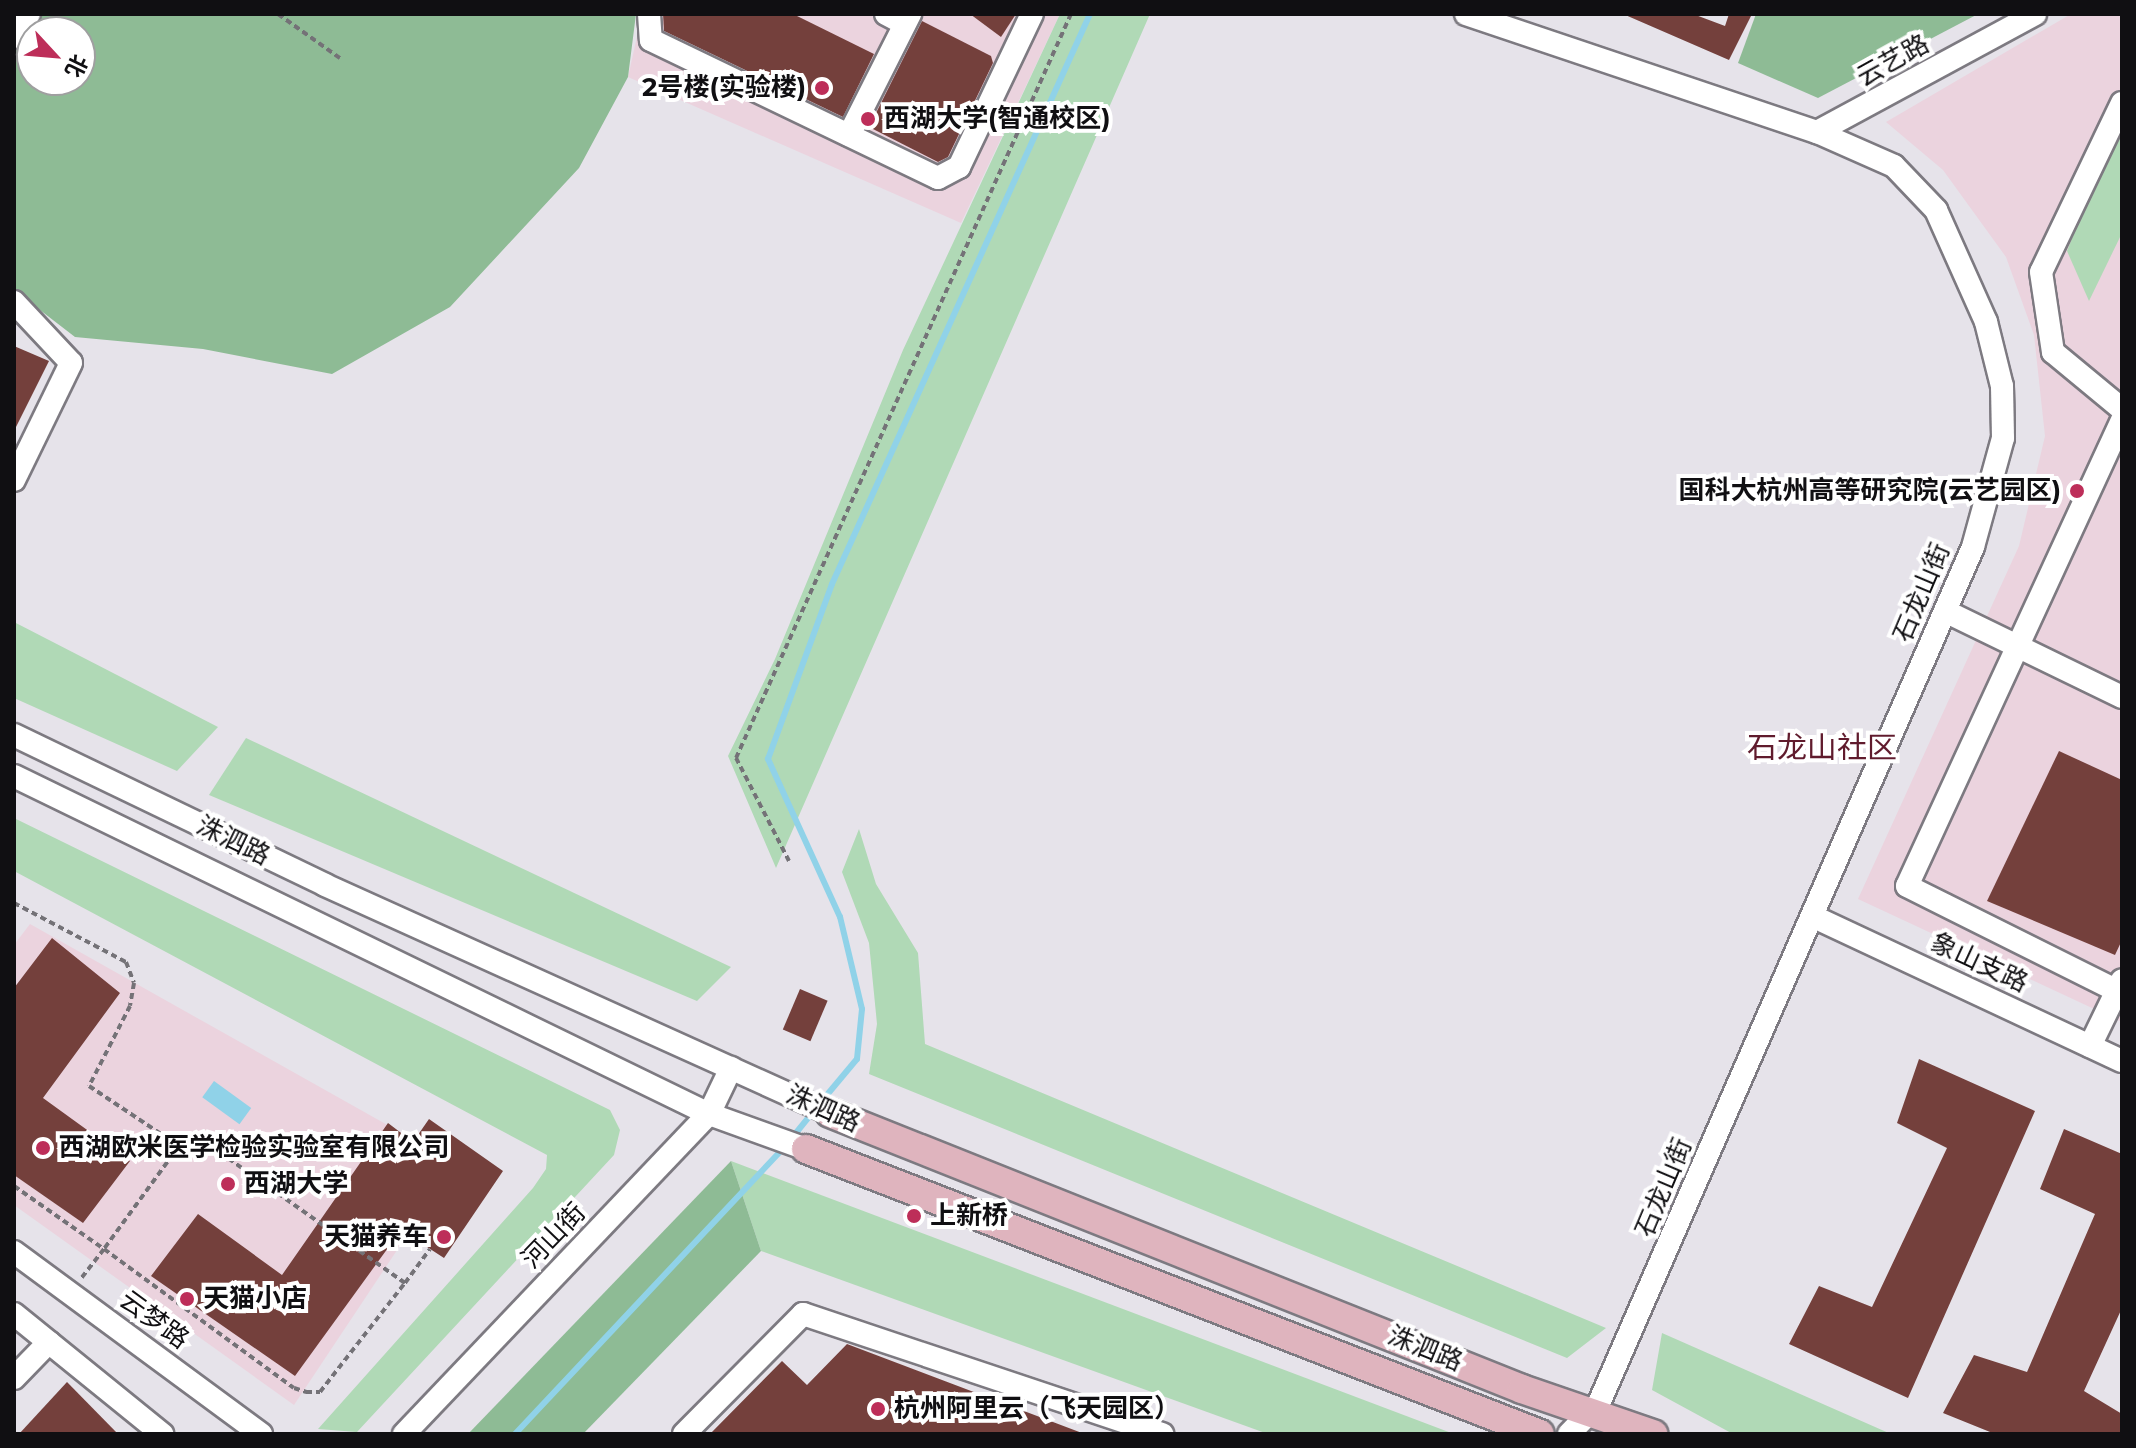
<!DOCTYPE html>
<meta charset="utf-8">
<style>
body{margin:0}
#map{position:relative;width:2136px;height:1448px;overflow:hidden;background:#e6e3ea;font-family:Montserrat,"Noto Sans SC",sans-serif}
div>[style]{position:absolute}
.education>*{inset:0;background:#ebd3de}
.green>*{inset:0;background:#b0d9b6}
.forest>*{inset:0;background:#8ebb95}
.water>*{inset:0;background:#90d2e8;transform-origin:0 0}
.stream>*{height:6px;margin:-3px;padding:0 3px;transform-origin:3px;border-radius:3px;background:#90d2e8}
.building>*{inset:0;background:#74403c;transform-origin:0 0}
.path>*{height:4px;margin-top:-2px;transform-origin:0;background:repeating-linear-gradient(90deg,#747277 0 6px,transparent 0 10px)}
.roads{filter:drop-shadow(2px 0 #7d7a81) drop-shadow(-2px 0 #7d7a81) drop-shadow(0 2px #7d7a81) drop-shadow(0 -2px #7d7a81)}
.minor>*{height:22px;margin:-11px;padding:0 11px;transform-origin:11px;border-radius:11px;background:#fff}
.major>*{height:28px;margin:-14px;padding:0 14px;transform-origin:14px;border-radius:14px;background:#dfb4be}
.dots>*{width:22px;height:22px;translate:-50% -50%;box-sizing:border-box;border:4px solid #fff;border-radius:50%}
span{translate:-50% -50%;white-space:nowrap;text-align:center;line-height:1.15;-webkit-text-stroke:8px #fff;paint-order:stroke}
.street-label{font-size:26px;color:#100f12}
.poi-label{font-size:26px;color:#100f12;font-weight:700}
.right{translate:-100% -50%;text-align:right}
.left{translate:0 -50%;text-align:left}
.quarter-label{font-size:30px;color:#601b2d}
.frame{position:absolute;inset:0;border:16px solid #100f12;pointer-events:none}
.north{position:absolute;left:16px;top:16px;width:80px;height:80px;box-sizing:border-box;background:#fff;border:2px solid #9f9fa0;border-radius:50%;rotate:116deg;font-size:22px;font-weight:700;line-height:32px;text-align:center;color:#100f12}
.north::after{content:'';display:block;margin:auto;width:28px;height:36px;background:#bd2e59;clip-path:polygon(50% 0,100% 100%,50% 72%,0 100%)}
</style>
<div id="map">
<div class="education">
<div style="clip-path:polygon(642px 14px,1060px 14px,961px 223px,628px 77px)"></div>
<div style="clip-path:polygon(2071px 14px,2122px 14px,2122px 1022px,1858px 899px,2019px 546px,2045px 436px,2034px 335px,2006px 257px,1943px 170px,1886px 122px)"></div>
<div style="clip-path:polygon(30px 924px,455px 1163px,294px 1405px,14px 1205px,14px 945px)"></div>
</div>
<div class="green">
<div style="clip-path:polygon(1060px 14px,1150px 14px,776px 868px,728px 756px,775px 659px,903px 350px)"></div>
<div style="clip-path:polygon(2122px 110px,2122px 233px,2089px 301px,2067px 251px)"></div>
<div style="clip-path:polygon(14px 622px,218px 727px,177px 771px,14px 698px)"></div>
<div style="clip-path:polygon(246px 738px,731px 967px,697px 1001px,209px 795px)"></div>
<div style="clip-path:polygon(14px 818px,610px 1110px,620px 1130px,614px 1155px,357px 1432px,318px 1429px,533px 1188px,546px 1169px,547px 1155px,14px 871px)"></div>
<div style="clip-path:polygon(859px 829px,876px 884px,918px 953px,925px 1044px,1606px 1328px,1567px 1358px,869px 1074px,877px 1024px,869px 943px,842px 872px)"></div>
<div style="clip-path:polygon(731px 1161px,1454px 1434px,1268px 1434px,761px 1251px)"></div>
<div style="clip-path:polygon(1662px 1333px,1891px 1434px,1892px 1434px,1733px 1434px,1652px 1390px)"></div>
</div>
<div class="forest">
<div style="clip-path:polygon(evenodd,14px 14px,636px 14px,628px 77px,579px 168px,450px 307px,332px 374px,203px 349px,75px 337px,14px 290px,14px 14px,32px 32px,80px 32px,80px 80px,32px 80px,32px 32px)"></div>
<div style="clip-path:polygon(1756px 14px,1978px 14px,1818px 98px,1738px 63px)"></div>
<div style="clip-path:polygon(731px 1161px,761px 1251px,583px 1434px,468px 1434px)"></div>
</div>
<div class="water">
<div style="left:214px;top:1081px;width:46px;height:20px;rotate:36deg"></div>
</div>
<div class="stream">
<div style="left:821px;top:1102px;width:56px;rotate:-50.1deg"></div>
<div style="left:857px;top:1059px;width:50px;rotate:-84.3deg"></div>
<div style="left:862px;top:1009px;width:95px;rotate:-103.4deg"></div>
<div style="left:840px;top:917px;width:174px;rotate:-114.5deg"></div>
<div style="left:768px;top:759px;width:186px;rotate:-69.9deg"></div>
<div style="left:832px;top:584px;width:626px;rotate:-65.65deg"></div>
<div style="left:791px;top:1139px;width:36px;rotate:-51deg"></div>
<div style="left:515px;top:1434px;width:393px;rotate:-46.8deg"></div>
</div>
<div class="building">
<div style="clip-path:polygon(663px 14px,793px 14px,874px 54px,843px 117px,664px 31px)"></div>
<div style="clip-path:polygon(970px 14px,1016px 14px,1001px 37px)"></div>
<div style="clip-path:polygon(1623px 14px,1693px 14px,1725px 26px,1729px 14px,1752px 14px,1729px 60px)"></div>
<div style="clip-path:polygon(922px 21px,991px 56px,993px 63px,948px 157px,938px 162px,869px 127px)"></div>
<div style="clip-path:polygon(14px 346px,49px 361px,14px 431px)"></div>
<div style="clip-path:polygon(2059px 751px,2122px 780px,2122px 940px,2115px 955px,1987px 901px)"></div>
<div style="clip-path:polygon(52px 938px,120px 993px,43px 1098px,130px 1161px,83px 1223px,14px 1175px,14px 988px)"></div>
<div style="left:800px;top:989px;width:30px;height:44px;rotate:23deg"></div>
<div style="clip-path:polygon(1919px 1059px,2035px 1111px,1908px 1398px,1789px 1344px,1819px 1286px,1872px 1307px,1947px 1148px,1897px 1123px)"></div>
<div style="clip-path:polygon(429px 1119px,503px 1171px,444px 1258px,401px 1230px,295px 1376px,151px 1276px,198px 1214px,282px 1275px,388px 1123px,413px 1142px)"></div>
<div style="clip-path:polygon(2064px 1129px,2122px 1154px,2122px 1308px,2084px 1391px,2122px 1414px,2122px 1434px,1995px 1434px,1943px 1413px,1974px 1355px,2027px 1372px,2095px 1214px,2040px 1189px)"></div>
<div style="clip-path:polygon(847px 1344px,1082px 1433px,1081px 1434px,710px 1434px,782px 1361px,807px 1385px)"></div>
<div style="clip-path:polygon(67px 1382px,118px 1434px,19px 1434px)"></div>
</div>
<div class="path">
<div style="left:278px;top:14px;width:76px;rotate:35.4deg"></div>
<div style="left:789px;top:861px;width:116px;rotate:-117.2deg"></div>
<div style="left:736px;top:758px;width:816px;rotate:-65.76deg"></div>
<div style="left:14px;top:903px;width:127px;rotate:27.8deg"></div>
<div style="left:126px;top:962px;width:22px;rotate:69deg"></div>
<div style="left:134px;top:983px;width:23px;rotate:100deg"></div>
<div style="left:130px;top:1006px;width:90px;rotate:117.1deg"></div>
<div style="left:89px;top:1086px;width:108px;rotate:33.7deg"></div>
<div style="left:14px;top:1186px;width:110px;rotate:35deg"></div>
<div style="left:104px;top:1249px;width:235px;rotate:36.2deg"></div>
<div style="left:294px;top:1388px;width:13px;rotate:18deg"></div>
<div style="left:306px;top:1392px;width:14px"></div>
<div style="left:320px;top:1392px;width:138px;rotate:-52.1deg"></div>
<div style="left:405px;top:1283px;width:261px;rotate:-144.8deg"></div>
<div style="left:192px;top:1133px;width:18px;rotate:135deg"></div>
<div style="left:179px;top:1146px;width:127px;rotate:126.1deg"></div>
<div style="left:104px;top:1249px;width:37px;rotate:128deg"></div>
<div style="left:405px;top:1283px;width:42px;rotate:-53.7deg"></div>
</div>
<div class="roads">
<div class="minor">
<div style="left:649px;top:14px;width:26px;rotate:86deg"></div>
<div style="left:651px;top:40px;width:318px;rotate:25.7deg"></div>
<div style="left:938px;top:178px;width:24px;rotate:-28deg"></div>
<div style="left:959px;top:167px;width:170px;rotate:-64.5deg"></div>
<div style="left:886px;top:14px;width:21px;rotate:28deg"></div>
<div style="left:1466px;top:14px;width:370px;rotate:18.6deg"></div>
<div style="left:1817px;top:132px;width:84px;rotate:23.8deg"></div>
<div style="left:1894px;top:166px;width:61px;rotate:46.3deg"></div>
<div style="left:1936px;top:210px;width:123px;rotate:65.9deg"></div>
<div style="left:1986px;top:322px;width:66px;rotate:76deg"></div>
<div style="left:2002px;top:386px;width:52px;rotate:88.9deg"></div>
<div style="left:2003px;top:438px;width:113px;rotate:105.4deg"></div>
<div style="left:1973px;top:547px;width:934px;rotate:113.6deg"></div>
<div style="left:1599px;top:1403px;width:43px;rotate:134.1deg"></div>
<div style="left:14px;top:37px;width:27px;rotate:-57deg"></div>
<div style="left:2122px;top:103px;width:187px;rotate:115.6deg"></div>
<div style="left:2041px;top:272px;width:81px;rotate:81.5deg"></div>
<div style="left:2053px;top:352px;width:89px;rotate:39.6deg"></div>
<div style="left:1817px;top:132px;width:248px;rotate:-28.4deg"></div>
<div style="left:849px;top:135px;width:136px;rotate:-63.2deg"></div>
<div style="left:14px;top:302px;width:83px;rotate:46.9deg"></div>
<div style="left:71px;top:363px;width:130px;rotate:116deg"></div>
<div style="left:2122px;top:420px;width:513px;rotate:114.77deg"></div>
<div style="left:1907px;top:886px;width:240px;rotate:26.5deg"></div>
<div style="left:1945px;top:611px;width:197px;rotate:25.9deg"></div>
<div style="left:14px;top:735px;width:345px;rotate:25.7deg"></div>
<div style="left:325px;top:885px;width:554px;rotate:24.3deg"></div>
<div style="left:14px;top:776px;width:773px;rotate:25.94deg"></div>
<div style="left:709px;top:1114px;width:103px;rotate:19.8deg"></div>
<div style="left:1812px;top:916px;width:342px;rotate:25.1deg"></div>
<div style="left:2090px;top:1046px;width:73px;rotate:-64.1deg"></div>
<div style="left:14px;top:1252px;width:307px;rotate:36.4deg"></div>
<div style="left:14px;top:1314px;width:191px;rotate:39deg"></div>
<div style="left:14px;top:1378px;width:50px;rotate:-45.8deg"></div>
<div style="left:404px;top:1434px;width:442px;rotate:-46.4deg"></div>
<div style="left:709px;top:1114px;width:51px;rotate:-64.4deg"></div>
<div style="left:684px;top:1434px;width:169px;rotate:-45.2deg"></div>
<div style="left:803px;top:1314px;width:379px;rotate:18.5deg"></div>
</div>
<div class="major">
<div style="left:830px;top:1113px;width:745px;rotate:21.74deg"></div>
<div style="left:1522px;top:1389px;width:139px;rotate:19deg"></div>
<div style="left:806px;top:1149px;width:787px;rotate:21.22deg"></div>
</div>
</div>
<div class="dots">
<div style="left:822px;top:88px;background:#bd2e59"></div>
<div style="left:868px;top:119px;background:#bd2e59"></div>
<div style="left:2077px;top:491px;background:#bd2e59"></div>
<div style="left:43px;top:1148px;background:#bd2e59"></div>
<div style="left:228px;top:1184px;background:#bd2e59"></div>
<div style="left:914px;top:1216px;background:#bd2e59"></div>
<div style="left:444px;top:1237px;background:#bd2e59"></div>
<div style="left:187px;top:1299px;background:#bd2e59"></div>
<div style="left:878px;top:1409px;background:#bd2e59"></div>
</div>
<div class="street-label">
<span style="left:1893px;top:61px;rotate:-29deg">云艺路</span>
<span style="left:1922px;top:593px;rotate:-67deg">石龙山街</span>
<span style="left:233px;top:841px;rotate:26deg">洙泗路</span>
<span style="left:1979px;top:963px;rotate:25deg">象山支路</span>
<span style="left:823px;top:1109px;rotate:24deg">洙泗路</span>
<span style="left:1664px;top:1188px;rotate:-67deg">石龙山街</span>
<span style="left:554px;top:1236px;rotate:-46deg">河山街</span>
<span style="left:154px;top:1320px;rotate:36deg">云梦路</span>
<span style="left:1425px;top:1349px;rotate:22deg">洙泗路</span>
</div>
<div class="poi-label">
<span class="right" style="left:806px;top:88px">2号楼(实验楼)</span>
<span class="left" style="left:884px;top:119px">西湖大学(智通校区)</span>
<span class="right" style="left:2061px;top:491px">国科大杭州高等研究院(云艺园区)</span>
<span class="left" style="left:59px;top:1148px">西湖欧米医学检验实验室有限公司</span>
<span class="left" style="left:244px;top:1184px">西湖大学</span>
<span class="left" style="left:930px;top:1216px">上新桥</span>
<span class="right" style="left:428px;top:1237px">天猫养车</span>
<span class="left" style="left:203px;top:1299px">天猫小店</span>
<span class="left" style="left:894px;top:1409px">杭州阿里云（飞天园区）</span>
</div>
<div class="quarter-label">
<span style="left:1822px;top:748px">石龙山社区</span>
</div>
<div class="frame"></div>
<div class="north">北</div>
</div>
